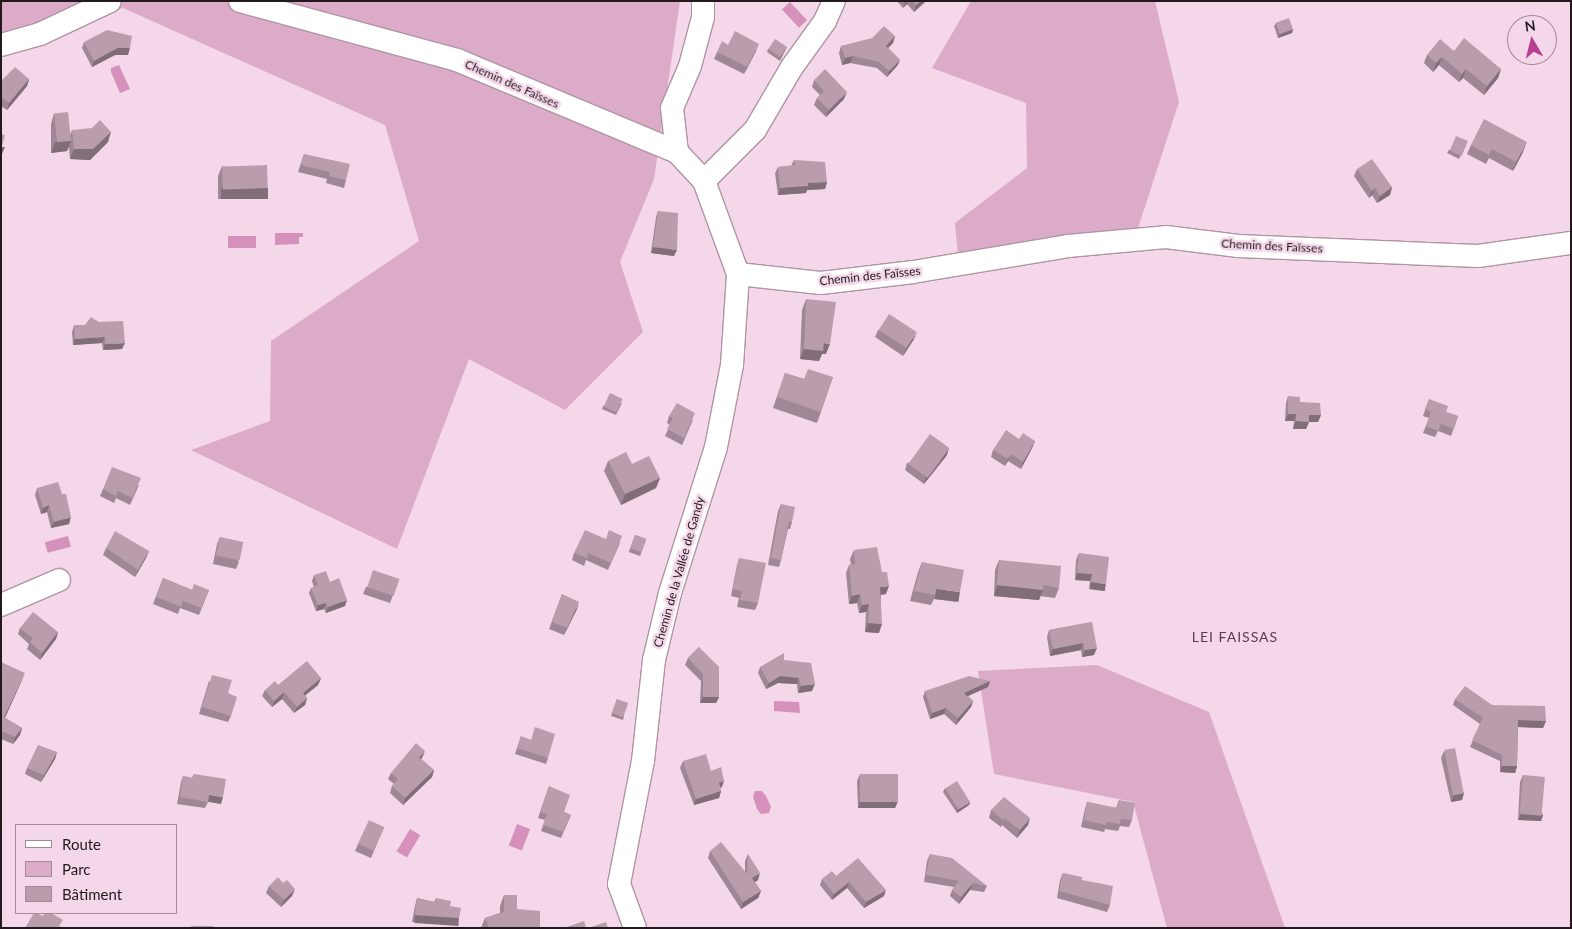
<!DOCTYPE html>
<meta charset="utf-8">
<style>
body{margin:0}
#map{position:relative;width:1572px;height:929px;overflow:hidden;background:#f4d7e8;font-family:Lato,sans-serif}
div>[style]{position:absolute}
.green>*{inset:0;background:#dcabc8}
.water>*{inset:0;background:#d690bc;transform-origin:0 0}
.roads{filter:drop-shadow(1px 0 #af94a4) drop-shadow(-1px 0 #af94a4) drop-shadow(0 1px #af94a4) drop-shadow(0 -1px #af94a4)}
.minor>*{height:22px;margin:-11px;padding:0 11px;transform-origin:11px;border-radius:11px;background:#fff}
.wall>*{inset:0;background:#9f8795;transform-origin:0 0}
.shaded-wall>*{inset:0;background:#826e79;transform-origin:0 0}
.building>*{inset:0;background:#b99dad;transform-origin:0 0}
span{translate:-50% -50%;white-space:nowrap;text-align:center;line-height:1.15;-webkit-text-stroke:5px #f4d7e8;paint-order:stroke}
.street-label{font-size:12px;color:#22181e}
.neighbourhood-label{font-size:14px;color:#563f4d;letter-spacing:1px}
.frame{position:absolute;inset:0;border:2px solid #22181e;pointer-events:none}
.legend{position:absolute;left:15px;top:824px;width:162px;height:90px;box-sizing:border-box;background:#f4d7e8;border:1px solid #a08b97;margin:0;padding:6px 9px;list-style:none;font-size:15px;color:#22181e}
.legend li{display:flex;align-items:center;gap:10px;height:25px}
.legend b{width:25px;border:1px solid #a08b97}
.north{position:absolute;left:1507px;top:15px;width:50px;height:50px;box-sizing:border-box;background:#f4d7e8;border:1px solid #a08b97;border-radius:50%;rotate:352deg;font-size:14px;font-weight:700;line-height:20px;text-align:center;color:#22181e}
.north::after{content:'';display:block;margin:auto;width:18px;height:22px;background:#b73e92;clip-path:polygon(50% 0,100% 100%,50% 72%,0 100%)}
</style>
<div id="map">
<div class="green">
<div style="clip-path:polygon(1px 1px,680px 1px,654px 179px,620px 262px,643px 332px,565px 410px,469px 359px,397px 549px,191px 450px,270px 421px,271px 341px,419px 241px,385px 125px,123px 8px,1px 34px)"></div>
<div style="clip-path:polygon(971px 1px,1155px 1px,1179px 102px,1138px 228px,958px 255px,955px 223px,1027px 168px,1026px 103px,932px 68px)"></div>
<div style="clip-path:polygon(1097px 665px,1209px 712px,1285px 928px,1167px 928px,1133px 802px,994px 774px,978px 671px)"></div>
</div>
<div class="water">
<div style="left:790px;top:2px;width:25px;height:11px;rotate:47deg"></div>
<div style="clip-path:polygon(119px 65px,130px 89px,120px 93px,111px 72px,111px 68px)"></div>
<div style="clip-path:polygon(275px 233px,303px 233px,303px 237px,299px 237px,299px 244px,275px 245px)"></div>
<div style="left:228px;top:236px;width:28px;height:12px"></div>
<div style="left:68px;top:536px;width:11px;height:24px;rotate:75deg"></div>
<div style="clip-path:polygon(774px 701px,799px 702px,800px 713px,774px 711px)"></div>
<div style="clip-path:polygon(755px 791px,762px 791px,766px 796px,771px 807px,769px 813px,761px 814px,757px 809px,753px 797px)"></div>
<div style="left:517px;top:824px;width:14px;height:23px;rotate:21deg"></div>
<div style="left:410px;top:829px;width:12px;height:26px;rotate:31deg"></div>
</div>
<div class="roads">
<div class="minor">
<div style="left:240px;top:1px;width:225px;rotate:15.2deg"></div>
<div style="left:457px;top:60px;width:238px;rotate:22.7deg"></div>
<div style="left:677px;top:152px;width:40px;rotate:47deg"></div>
<div style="left:704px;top:181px;width:99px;rotate:69.9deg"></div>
<div style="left:738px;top:274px;width:83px;rotate:6.2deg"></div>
<div style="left:821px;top:283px;width:93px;rotate:-6.8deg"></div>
<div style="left:913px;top:272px;width:157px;rotate:-9.5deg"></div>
<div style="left:1068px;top:246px;width:98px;rotate:-5.2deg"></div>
<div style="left:1166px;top:237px;width:73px;rotate:7.1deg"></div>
<div style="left:1238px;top:246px;width:240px;rotate:2.4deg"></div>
<div style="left:1478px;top:256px;width:94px;rotate:-8deg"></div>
<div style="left:1px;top:45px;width:41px;rotate:-15.8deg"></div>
<div style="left:40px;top:34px;width:77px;rotate:-25.2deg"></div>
<div style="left:677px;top:152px;width:44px;rotate:-96.5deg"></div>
<div style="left:672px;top:108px;width:46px;rotate:-66.8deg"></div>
<div style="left:690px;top:66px;width:51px;rotate:-75.1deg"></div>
<div style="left:703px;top:17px;width:16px;rotate:-90deg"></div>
<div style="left:704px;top:181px;width:72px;rotate:-45deg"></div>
<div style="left:755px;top:130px;width:73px;rotate:-59.6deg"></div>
<div style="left:792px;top:67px;width:57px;rotate:-54.3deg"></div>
<div style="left:825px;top:21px;width:22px;rotate:-66deg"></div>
<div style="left:1px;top:605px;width:63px;rotate:-23.3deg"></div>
<div style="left:635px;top:928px;width:47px;rotate:-110deg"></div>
<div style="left:619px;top:884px;width:125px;rotate:-79deg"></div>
<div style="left:643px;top:761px;width:102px;rotate:-83.8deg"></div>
<div style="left:654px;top:660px;width:69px;rotate:-76.6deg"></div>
<div style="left:670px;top:593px;width:153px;rotate:-72.5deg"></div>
<div style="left:716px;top:447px;width:84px;rotate:-79deg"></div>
<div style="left:732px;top:365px;width:91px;rotate:-86.2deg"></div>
</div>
</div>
<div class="wall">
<div style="clip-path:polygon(897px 1px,926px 1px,914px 12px,907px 4px,903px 8px)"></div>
<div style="clip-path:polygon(1276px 23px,1293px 29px,1292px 33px,1278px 38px,1274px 26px)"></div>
<div style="clip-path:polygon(895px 36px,893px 43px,888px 48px,900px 60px,897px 66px,887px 77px,877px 68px,850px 63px,842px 65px,839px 53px,841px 46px)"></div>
<div style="clip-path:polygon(84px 42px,128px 55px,115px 55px,92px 67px,82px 48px)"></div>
<div style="clip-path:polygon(728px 45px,756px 51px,744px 74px,714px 59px,717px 52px)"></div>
<div style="clip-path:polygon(787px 47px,780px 61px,767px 52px,768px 49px)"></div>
<div style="clip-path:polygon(1454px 51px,1501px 69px,1498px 78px,1484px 95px,1463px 78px,1459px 82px,1439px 65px,1433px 72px,1424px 63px,1427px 55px)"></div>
<div style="clip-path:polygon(29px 79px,27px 86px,7px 110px,1px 106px,1px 81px)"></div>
<div style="clip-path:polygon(814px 80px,844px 99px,826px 117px,814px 105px,817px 98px,820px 95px,812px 87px)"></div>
<div style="clip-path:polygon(54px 113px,70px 135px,72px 130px,108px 142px,90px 160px,70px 159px,69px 147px,67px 151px,51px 153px,51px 124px)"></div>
<div style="clip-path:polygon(1466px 145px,1459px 159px,1447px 153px,1449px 150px)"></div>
<div style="clip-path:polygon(1471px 145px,1523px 152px,1513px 171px,1489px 158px,1486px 164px,1467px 154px)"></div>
<div style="clip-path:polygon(304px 154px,346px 180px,344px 188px,326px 183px,327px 179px,298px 172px)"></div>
<div style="clip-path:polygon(794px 160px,827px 182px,825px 189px,807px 190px,806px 193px,778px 195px,775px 173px,778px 167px,791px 166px)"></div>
<div style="clip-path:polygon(222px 166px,264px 199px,218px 199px,218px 176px)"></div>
<div style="clip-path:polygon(1357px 169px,1392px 187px,1390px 195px,1377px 203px,1372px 195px,1369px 198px,1354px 176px)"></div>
<div style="clip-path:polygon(658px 211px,674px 256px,651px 253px,656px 217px)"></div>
<div style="clip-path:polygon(806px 299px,826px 354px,822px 354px,819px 361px,800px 359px,802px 310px)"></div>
<div style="clip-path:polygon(74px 325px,85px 325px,122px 349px,103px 350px,102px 343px,73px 345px,72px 332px)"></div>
<div style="clip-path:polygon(878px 330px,914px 339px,903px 356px,875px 337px)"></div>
<div style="clip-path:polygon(785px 373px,804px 379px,833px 377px,817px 423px,773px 408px)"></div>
<div style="clip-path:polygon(1288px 396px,1321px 415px,1318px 422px,1309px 422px,1306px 429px,1293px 429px,1294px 421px,1285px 421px,1286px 403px)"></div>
<div style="clip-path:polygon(1429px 399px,1446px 412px,1458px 416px,1451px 436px,1438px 431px,1435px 437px,1423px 433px,1429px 418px,1423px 416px)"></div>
<div style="clip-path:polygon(622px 403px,616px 415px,602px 409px,603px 406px)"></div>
<div style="clip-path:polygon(669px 416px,693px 420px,682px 445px,665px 436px,670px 425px,667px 423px)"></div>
<div style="clip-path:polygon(1019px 439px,1035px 441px,1032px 448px,1021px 469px,1008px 461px,1005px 466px,991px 457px,993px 450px)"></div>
<div style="clip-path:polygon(947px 455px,924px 484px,905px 470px,907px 463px)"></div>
<div style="clip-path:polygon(608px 461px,632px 464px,660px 478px,656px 488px,621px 505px,604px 471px)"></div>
<div style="clip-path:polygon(139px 485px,130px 505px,116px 498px,114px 503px,100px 496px,103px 489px)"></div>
<div style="clip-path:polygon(37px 488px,69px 524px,51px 528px,47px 512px,41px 514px,35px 495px)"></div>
<div style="clip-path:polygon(781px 504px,792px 522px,790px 529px,788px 529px,781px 560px,779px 567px,768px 565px,778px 511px)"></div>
<div style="left:635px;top:535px;width:12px;height:18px;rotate:20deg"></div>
<div style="clip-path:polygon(220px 537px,239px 562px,236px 569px,213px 564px,217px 544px)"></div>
<div style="clip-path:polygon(606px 539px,620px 543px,608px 570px,586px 560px,584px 566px,572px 560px,574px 553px)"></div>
<div style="clip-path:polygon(106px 548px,149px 551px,146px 558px,135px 577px,103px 555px)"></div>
<div style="clip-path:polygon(854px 550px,886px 594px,881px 595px,879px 633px,865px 632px,866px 612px,859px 613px,857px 603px,849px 604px,846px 573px,849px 565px,851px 564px,850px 559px)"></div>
<div style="clip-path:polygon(1079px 553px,1104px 591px,1089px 589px,1090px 581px,1075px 580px,1076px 560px)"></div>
<div style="clip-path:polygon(739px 558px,758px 603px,755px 610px,737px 607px,739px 598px,731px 596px,737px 565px)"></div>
<div style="clip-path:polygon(999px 560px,1059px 588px,1055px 598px,1040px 596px,1039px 600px,994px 596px,995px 570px)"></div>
<div style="clip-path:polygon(922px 562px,957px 602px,934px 599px,931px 605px,910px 601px,918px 572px)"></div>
<div style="clip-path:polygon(314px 575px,330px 582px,345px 606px,326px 613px,324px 609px,316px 611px,309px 593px,311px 588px,314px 587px,312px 581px)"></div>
<div style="clip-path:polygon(163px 578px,192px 590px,209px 590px,199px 615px,180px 608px,178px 614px,153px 604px)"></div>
<div style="clip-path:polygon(399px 579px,390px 603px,363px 594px,366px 587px)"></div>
<div style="clip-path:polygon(562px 594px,577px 609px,564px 635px,549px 629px)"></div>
<div style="clip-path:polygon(1092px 622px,1094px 655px,1082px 657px,1081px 650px,1050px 656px,1047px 637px,1049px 630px)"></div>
<div style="clip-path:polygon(20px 628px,58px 632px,56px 639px,40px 660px,27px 649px,29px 644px,18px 634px)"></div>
<div style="clip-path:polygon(699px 647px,719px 697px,716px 703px,700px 703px,701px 681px,685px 665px,688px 658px)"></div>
<div style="clip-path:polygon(784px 660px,812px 691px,798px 693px,797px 684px,778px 683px,766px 689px,758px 673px,760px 667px)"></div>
<div style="clip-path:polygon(1px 662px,22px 680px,5px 718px,22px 728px,20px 735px,13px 744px,1px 739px)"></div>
<div style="clip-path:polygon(321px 678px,318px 685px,305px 695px,307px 698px,305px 705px,294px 713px,282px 699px,272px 707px,262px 696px,265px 690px,278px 685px)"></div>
<div style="clip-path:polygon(209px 681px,228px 693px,231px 716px,228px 722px,199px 714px)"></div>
<div style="clip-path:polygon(990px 681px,988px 687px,968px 696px,973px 701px,971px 707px,956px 725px,944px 714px,930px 719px,923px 697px,925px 691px)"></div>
<div style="clip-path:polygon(617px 699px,624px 716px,623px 720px,611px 716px)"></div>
<div style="clip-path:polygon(1455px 699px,1492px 705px,1546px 721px,1543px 728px,1518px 727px,1517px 766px,1515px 773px,1500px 772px,1500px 761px,1470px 747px,1480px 724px,1453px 705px)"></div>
<div style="clip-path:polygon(521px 736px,548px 758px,546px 764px,515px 754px)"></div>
<div style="clip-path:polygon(1444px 751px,1464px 793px,1462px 800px,1451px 802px,1441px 758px)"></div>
<div style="clip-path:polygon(57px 752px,55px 759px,41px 782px,25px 774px,27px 768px)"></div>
<div style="clip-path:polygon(422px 758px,421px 759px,434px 770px,432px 777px,403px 805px,390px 793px,392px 786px,394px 784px,388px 779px,391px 773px)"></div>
<div style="clip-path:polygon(683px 761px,711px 771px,722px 787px,720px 788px,721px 791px,719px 798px,694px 805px,680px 768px)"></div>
<div style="clip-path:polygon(194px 774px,221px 804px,208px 802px,205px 808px,177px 804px,181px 782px,183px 776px,192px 778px)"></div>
<div style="clip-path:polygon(860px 774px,898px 801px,895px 808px,858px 808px,857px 781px)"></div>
<div style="clip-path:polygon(1523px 775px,1543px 815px,1541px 821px,1518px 820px,1520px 782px)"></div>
<div style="clip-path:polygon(549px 786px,564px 812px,571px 815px,561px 838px,541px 831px,545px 820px,538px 818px)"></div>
<div style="clip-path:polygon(945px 788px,970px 802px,969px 805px,957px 813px,943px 792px)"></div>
<div style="clip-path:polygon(1119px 800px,1132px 820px,1129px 827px,1120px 826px,1118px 831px,1105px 829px,1104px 832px,1081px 827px,1085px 809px,1087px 802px,1116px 808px)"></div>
<div style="clip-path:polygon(991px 810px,1028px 825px,1017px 838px,1002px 825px,1001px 827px,989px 818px)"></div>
<div style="clip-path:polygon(384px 827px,371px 858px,355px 851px,358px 844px)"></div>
<div style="clip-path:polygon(710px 851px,745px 872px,745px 861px,748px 854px,758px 880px,755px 882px,761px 891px,758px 898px,741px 909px,708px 858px)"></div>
<div style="clip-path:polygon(930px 854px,987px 886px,984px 892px,970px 890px,959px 904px,950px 896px,952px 890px,954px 887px,924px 882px,927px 861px)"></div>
<div style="clip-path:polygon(1063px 873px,1082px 880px,1110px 905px,1107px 912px,1057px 898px,1060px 880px)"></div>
<div style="clip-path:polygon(836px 876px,884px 896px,864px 908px,847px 888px,832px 900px,820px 885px,822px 879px)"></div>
<div style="clip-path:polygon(283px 883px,292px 896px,281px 907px,266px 893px,269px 886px)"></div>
<div style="clip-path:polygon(504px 895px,517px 909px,540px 928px,481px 928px,485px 918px,500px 913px,500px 906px)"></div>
<div style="clip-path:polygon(417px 898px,434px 902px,436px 898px,450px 906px,459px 918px,456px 925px,412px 922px,415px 906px)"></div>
</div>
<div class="shaded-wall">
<div style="clip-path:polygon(906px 1px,908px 1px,907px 4px,903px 8px)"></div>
<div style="clip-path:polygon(921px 1px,926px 1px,914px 12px,916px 5px)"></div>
<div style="clip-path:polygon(1293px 29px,1292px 33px,1278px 38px,1280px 34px)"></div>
<div style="clip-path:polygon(895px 36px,893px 43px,883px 53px,886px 46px)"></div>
<div style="clip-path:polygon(759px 44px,756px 51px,744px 74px,747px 67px)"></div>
<div style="clip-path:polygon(117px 48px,130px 48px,128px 55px,115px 55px,92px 67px,94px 61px)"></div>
<div style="clip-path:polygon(853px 56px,850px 63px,842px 65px,845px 58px)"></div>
<div style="clip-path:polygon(1442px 57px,1439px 65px,1433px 72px,1436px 63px)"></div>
<div style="clip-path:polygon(900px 60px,897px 66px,887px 77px,889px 71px)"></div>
<div style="clip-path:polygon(1466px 69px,1463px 78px,1459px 82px,1462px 74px)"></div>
<div style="clip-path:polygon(1501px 69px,1498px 78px,1484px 95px,1487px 86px)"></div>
<div style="clip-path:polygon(29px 79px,27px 86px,7px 110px,9px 103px)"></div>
<div style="clip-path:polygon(847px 92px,844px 99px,826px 117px,829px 110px)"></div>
<div style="clip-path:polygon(111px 132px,108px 142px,90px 160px,70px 159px,74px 149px)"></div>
<div style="clip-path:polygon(71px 141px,67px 151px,51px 153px,55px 142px)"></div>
<div style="clip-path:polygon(1527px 142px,1523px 152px,1513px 171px,1516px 162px)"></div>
<div style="clip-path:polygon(1px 147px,5px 147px,2px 154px,1px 154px)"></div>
<div style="clip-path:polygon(827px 182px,825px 189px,807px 190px,806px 193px,778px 195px,780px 188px,808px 183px)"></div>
<div style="clip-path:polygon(1392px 187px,1390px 195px,1377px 203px,1380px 196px)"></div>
<div style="left:221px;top:188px;width:47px;height:11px"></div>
<div style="clip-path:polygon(1375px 188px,1372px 195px,1369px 198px,1372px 191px)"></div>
<div style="clip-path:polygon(653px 247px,677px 250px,674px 256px,651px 253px)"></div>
<div style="clip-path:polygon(917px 332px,914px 339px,903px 356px,906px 349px)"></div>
<div style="clip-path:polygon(105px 337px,102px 343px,73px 345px,75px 339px)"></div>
<div style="clip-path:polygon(125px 343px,122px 349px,103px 350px,105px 344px)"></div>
<div style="clip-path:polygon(824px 343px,830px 344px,826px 354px,822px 354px,819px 361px,800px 359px,804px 349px)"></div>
<div style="clip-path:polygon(1288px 414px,1296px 414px,1294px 421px,1285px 421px)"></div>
<div style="clip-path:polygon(1309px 415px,1321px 415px,1318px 422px,1308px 422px,1309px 422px,1306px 429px,1293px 429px,1296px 421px)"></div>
<div style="clip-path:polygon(1035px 441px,1032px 448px,1021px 469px,1023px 462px)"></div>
<div style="clip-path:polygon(949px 448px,947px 455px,924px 484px,926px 476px)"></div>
<div style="clip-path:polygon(1011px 454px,1008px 461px,1005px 466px,1008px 459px)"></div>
<div style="clip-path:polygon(660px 478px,656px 488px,621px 505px,625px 494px)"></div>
<div style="clip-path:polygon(49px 505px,47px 512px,41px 514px,43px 508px)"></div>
<div style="clip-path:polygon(71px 517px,69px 524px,51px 528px,54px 522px)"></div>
<div style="clip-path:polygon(149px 551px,146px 558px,135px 577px,138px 570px)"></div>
<div style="clip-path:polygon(1077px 573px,1092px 574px,1090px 581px,1075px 580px)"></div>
<div style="left:1091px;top:582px;width:15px;height:7px;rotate:8deg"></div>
<div style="clip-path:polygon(997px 585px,1043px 590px,1039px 600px,994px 596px)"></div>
<div style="clip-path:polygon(889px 586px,886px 594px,877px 595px,880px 587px)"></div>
<div style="left:936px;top:589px;width:24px;height:10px;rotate:7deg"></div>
<div style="clip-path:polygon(860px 594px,857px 603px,849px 604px,852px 596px)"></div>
<div style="clip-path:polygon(347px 600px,345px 606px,326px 613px,328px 607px)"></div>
<div style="clip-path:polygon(579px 602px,577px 609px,564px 635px,567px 628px)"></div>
<div style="clip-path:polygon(326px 603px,324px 609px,316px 611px,318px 605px)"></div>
<div style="clip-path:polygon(869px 604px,866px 612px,859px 613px,862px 605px)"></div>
<div style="clip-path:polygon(868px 623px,882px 624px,879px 633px,865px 632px)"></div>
<div style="clip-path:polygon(58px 632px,56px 639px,40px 660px,42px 653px)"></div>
<div style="clip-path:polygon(1083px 643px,1081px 650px,1050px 656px,1053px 649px)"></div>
<div style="clip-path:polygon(1097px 648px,1094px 655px,1082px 657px,1085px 650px)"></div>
<div style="clip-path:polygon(25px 673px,22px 680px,2px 724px,4px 717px)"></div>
<div style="clip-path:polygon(780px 676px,799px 678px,797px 684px,778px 683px,766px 689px,769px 683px)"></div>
<div style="clip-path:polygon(321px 678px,318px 685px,301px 699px,303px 693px)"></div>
<div style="clip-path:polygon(990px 681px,988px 687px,961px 699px,964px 693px)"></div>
<div style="clip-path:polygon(815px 684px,812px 691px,798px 693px,801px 686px)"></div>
<div style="clip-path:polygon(284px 692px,282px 699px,272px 707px,274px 701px)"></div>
<div style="clip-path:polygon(703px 697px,719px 697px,716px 703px,700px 703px)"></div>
<div style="clip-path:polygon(307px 698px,305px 705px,294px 713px,297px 707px)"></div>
<div style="clip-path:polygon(973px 701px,971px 707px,956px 725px,958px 718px)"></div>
<div style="clip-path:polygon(946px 708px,944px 714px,930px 719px,932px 713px)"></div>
<div style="clip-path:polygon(1518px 720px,1546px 721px,1543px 728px,1516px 727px)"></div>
<div style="clip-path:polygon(22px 728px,20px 735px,13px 744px,15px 737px)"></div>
<div style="clip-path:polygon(425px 751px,422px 758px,417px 764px,419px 757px)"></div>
<div style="clip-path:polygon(57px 752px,55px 759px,41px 782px,44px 775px)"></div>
<div style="clip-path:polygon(1502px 766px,1517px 766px,1515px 773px,1500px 772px)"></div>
<div style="clip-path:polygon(434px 770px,432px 777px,403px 805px,405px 798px)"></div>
<div style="clip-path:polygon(724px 781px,722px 787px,716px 789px,719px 782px)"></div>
<div style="clip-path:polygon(721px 791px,719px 798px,694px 805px,696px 799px)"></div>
<div style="clip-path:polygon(1464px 793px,1462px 800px,1451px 802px,1454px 795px)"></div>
<div style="clip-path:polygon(209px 795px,223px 797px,221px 804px,207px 801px)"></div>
<div style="clip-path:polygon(898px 801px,895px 808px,858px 808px,860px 802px)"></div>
<div style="clip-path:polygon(970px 802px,969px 805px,957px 813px,958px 809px)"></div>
<div style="clip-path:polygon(1521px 814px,1543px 815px,1541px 821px,1518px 820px)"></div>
<div style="clip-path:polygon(1030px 818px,1028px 825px,1017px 838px,1020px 830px)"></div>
<div style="clip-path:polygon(760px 873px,758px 880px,750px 885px,752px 878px)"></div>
<div style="clip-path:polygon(849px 882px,847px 888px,832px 900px,834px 894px)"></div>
<div style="clip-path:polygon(973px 883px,970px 890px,959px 904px,961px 897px)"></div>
<div style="clip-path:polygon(295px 889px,292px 896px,281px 907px,284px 900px)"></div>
<div style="clip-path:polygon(886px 890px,884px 896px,864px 908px,866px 902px)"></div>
<div style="clip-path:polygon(761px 891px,758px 898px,741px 909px,743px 902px)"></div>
<div style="left:415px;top:915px;width:44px;height:8px;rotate:4deg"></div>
</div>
<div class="building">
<div style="clip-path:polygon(913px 1px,921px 1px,916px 5px)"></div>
<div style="left:1289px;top:18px;width:12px;height:14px;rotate:70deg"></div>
<div style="clip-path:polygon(884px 26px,895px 36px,886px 46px,900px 60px,889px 71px,879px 62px,853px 56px,845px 58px,841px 46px,872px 38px)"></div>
<div style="clip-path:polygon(107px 30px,132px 36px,130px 48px,117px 48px,94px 61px,84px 42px)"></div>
<div style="clip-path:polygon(735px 31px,759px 44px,747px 67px,717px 52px,722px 41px,728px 45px)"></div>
<div style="clip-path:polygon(1464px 38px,1501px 69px,1487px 86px,1466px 69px,1462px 74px,1442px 57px,1436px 63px,1427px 55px,1440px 39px,1454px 51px)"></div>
<div style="left:775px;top:39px;width:14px;height:12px;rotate:34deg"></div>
<div style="clip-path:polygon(15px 67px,29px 79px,9px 103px,1px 97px,1px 81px)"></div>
<div style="clip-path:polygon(825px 69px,847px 92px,829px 110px,817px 98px,824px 91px,814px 80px)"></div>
<div style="left:68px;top:112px;width:29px;height:14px;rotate:84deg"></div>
<div style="clip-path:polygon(1484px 119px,1527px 142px,1516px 162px,1492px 149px,1489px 155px,1471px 145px)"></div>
<div style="clip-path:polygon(100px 120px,111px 132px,93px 149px,74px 149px,72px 130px,92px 128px)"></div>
<div style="left:1px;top:134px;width:4px;height:13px;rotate:14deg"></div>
<div style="left:1456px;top:136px;width:13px;height:16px;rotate:23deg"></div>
<div style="clip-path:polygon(304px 154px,350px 164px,346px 180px,329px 176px,330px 172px,301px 165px)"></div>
<div style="clip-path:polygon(1372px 159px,1392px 187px,1380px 196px,1375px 188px,1372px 191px,1357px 169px)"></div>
<div style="clip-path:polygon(794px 160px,825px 162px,827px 182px,808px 183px,808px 186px,780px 188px,778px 167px,795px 165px)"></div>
<div style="left:267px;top:165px;width:23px;height:45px;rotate:88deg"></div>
<div style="clip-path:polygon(658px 211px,678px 213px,677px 250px,653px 247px)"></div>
<div style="clip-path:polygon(806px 299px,836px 302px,830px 344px,824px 343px,823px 351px,804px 349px)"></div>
<div style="left:889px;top:314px;width:33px;height:19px;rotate:33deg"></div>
<div style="clip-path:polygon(91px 317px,99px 322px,123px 321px,125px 343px,105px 344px,105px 337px,75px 339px,74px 325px,85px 325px)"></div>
<div style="clip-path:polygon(808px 369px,833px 377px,820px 412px,777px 397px,785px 373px,804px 379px)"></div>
<div style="left:610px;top:393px;width:14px;height:15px;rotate:25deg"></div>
<div style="clip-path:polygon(1288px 396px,1300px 397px,1300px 402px,1320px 403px,1321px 415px,1309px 415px,1309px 422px,1296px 421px,1296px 414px,1288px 414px)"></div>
<div style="clip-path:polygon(1429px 399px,1448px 406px,1446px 412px,1458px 416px,1454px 429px,1441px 424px,1438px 431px,1426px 426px,1431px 412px,1425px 409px)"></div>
<div style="clip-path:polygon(677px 403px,695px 413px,684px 438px,667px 429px,673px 418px,669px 416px)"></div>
<div style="clip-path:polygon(1006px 430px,1019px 439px,1023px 433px,1035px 441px,1023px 462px,1011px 454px,1008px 459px,993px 450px)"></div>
<div style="left:930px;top:434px;width:24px;height:37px;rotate:36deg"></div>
<div style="clip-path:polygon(626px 452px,632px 464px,649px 456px,660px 478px,625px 494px,608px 461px)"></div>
<div style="clip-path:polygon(112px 467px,141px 478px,132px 498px,118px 491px,116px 496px,103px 489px)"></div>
<div style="clip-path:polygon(58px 482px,62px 494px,66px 494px,71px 517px,54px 522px,49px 505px,43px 508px,37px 488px)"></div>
<div style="clip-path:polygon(781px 504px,795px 507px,792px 522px,789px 521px,781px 560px,771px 558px)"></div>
<div style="clip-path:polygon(585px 530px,606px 539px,609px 530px,622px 536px,611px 563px,588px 553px,587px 558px,574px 553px)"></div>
<div style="clip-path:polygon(115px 531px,149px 551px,138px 570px,106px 548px)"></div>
<div style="left:635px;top:535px;width:12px;height:14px;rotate:20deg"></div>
<div style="left:220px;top:537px;width:24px;height:19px;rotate:12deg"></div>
<div style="clip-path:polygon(877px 547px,882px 572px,887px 572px,889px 586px,880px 587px,882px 624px,868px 623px,869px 604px,862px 605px,860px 594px,852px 596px,849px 565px,855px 564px,854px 550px)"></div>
<div style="clip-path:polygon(1079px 553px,1109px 557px,1106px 584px,1091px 582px,1092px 574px,1077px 573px)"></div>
<div style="clip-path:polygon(739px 558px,766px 563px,758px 603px,740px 600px,742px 591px,733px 589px)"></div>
<div style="clip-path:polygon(999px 560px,1061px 566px,1059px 588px,1043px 585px,1043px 590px,997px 585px)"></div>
<div style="clip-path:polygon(922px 562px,964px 570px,960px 592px,936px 589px,935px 595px,914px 591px)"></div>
<div style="left:373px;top:570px;width:28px;height:18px;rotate:19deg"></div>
<div style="clip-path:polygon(326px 571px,330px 582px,339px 578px,347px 600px,328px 607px,326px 603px,318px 605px,311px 588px,318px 585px,314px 575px)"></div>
<div style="clip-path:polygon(163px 578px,192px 590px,194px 584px,209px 590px,201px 608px,183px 601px,181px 607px,156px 597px)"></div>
<div style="clip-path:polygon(562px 594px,579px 602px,567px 628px,552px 622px)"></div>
<div style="clip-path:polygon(33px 612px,58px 632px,42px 653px,30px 642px,33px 638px,20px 628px)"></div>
<div style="clip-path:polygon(1092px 622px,1097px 648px,1085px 650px,1083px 643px,1053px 649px,1049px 630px)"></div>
<div style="clip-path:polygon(699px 647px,719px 667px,719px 697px,703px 697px,703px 674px,688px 658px)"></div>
<div style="clip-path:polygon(784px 653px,784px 660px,811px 663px,815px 684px,801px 686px,799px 678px,780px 676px,769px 683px,760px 667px)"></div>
<div style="clip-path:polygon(307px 661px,321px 678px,303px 693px,307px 698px,297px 707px,284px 692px,274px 701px,265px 690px,275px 681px,278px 685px)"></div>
<div style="clip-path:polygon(1px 662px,25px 673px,4px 717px,22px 728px,15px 737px,1px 731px)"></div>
<div style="clip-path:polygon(212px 675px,232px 680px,228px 693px,237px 697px,231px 716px,202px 707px)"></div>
<div style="clip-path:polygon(969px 676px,990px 681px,964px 693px,973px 701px,958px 718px,946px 708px,932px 713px,925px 691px)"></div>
<div style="clip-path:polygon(1465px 686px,1492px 705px,1545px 706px,1546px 721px,1518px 720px,1517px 766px,1502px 766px,1502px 755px,1472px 740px,1483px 718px,1455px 699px)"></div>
<div style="left:617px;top:699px;width:12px;height:15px;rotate:20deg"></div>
<div style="clip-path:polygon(535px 727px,555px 734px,548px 758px,517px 748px,521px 736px,531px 740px)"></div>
<div style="clip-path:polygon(416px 743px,425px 751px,419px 757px,434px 770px,405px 798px,392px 786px,398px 779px,391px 773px)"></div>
<div style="clip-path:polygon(38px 745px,57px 752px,44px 775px,27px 768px)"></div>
<div style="left:1455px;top:748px;width:46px;height:11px;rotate:79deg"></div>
<div style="clip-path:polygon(706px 754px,711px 771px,721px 767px,724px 781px,719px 782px,721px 791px,696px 799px,683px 761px)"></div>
<div style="clip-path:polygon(194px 774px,226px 779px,223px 797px,209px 795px,208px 802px,180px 797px,183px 776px,193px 778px)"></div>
<div style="left:860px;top:774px;width:38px;height:28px"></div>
<div style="left:1523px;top:775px;width:22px;height:39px;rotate:5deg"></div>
<div style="left:957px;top:781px;width:25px;height:14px;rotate:58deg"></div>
<div style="clip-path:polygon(549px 786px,570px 795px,564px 812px,571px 815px,563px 832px,543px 825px,547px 814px,540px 812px)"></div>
<div style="clip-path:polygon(1004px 797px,1030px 818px,1020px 830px,1004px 818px,1003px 820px,991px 810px)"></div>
<div style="clip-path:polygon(1119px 800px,1135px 803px,1132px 820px,1121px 819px,1120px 824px,1107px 822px,1106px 825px,1084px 820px,1087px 802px,1117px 808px)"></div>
<div style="left:369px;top:820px;width:17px;height:26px;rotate:25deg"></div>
<div style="clip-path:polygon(721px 842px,747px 874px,748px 854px,760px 873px,752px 878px,761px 891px,743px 902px,710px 851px)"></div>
<div style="clip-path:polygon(930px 854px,952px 858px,987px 886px,973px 883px,961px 897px,952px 890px,959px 881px,926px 875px)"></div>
<div style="clip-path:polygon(858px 858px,886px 890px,866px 902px,849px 882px,834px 894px,822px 879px,832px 871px,836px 876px)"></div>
<div style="clip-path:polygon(1063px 873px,1082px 877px,1082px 880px,1113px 886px,1110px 905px,1059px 891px)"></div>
<div style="clip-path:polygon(278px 877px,283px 883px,287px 880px,295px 889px,284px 900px,269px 886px)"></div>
<div style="clip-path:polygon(504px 895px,517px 895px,517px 909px,540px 911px,540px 928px,489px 928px,485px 918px,504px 912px)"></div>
<div style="clip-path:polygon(417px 898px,435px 902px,436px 898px,451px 901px,450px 906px,461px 908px,459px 918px,415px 915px)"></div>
<div style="clip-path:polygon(34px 913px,36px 913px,43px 916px,45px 913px,51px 913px,63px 920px,59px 926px,64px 928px,25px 928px)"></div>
<div style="clip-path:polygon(584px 921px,586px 928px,564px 928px)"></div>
<div style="clip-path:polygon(606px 922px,608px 928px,588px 928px)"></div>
<div style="left:191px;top:926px;width:22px;height:4px"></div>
</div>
<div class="street-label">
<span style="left:512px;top:84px;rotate:24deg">Chemin des Faïsses</span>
<span style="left:1272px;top:246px;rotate:3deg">Chemin des Faïsses</span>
<span style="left:870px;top:276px;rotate:-6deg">Chemin des Faïsses</span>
<span style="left:679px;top:572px;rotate:-74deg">Chemin de la Vallée de Gandy</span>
</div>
<div class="neighbourhood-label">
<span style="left:1235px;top:637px">LEI FAISSAS</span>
</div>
<div class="frame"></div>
<ul class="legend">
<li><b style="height:6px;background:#fff"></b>Route</li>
<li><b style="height:14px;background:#dcabc8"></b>Parc</li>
<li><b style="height:14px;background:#b99dad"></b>Bâtiment</li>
</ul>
<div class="north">N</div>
</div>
